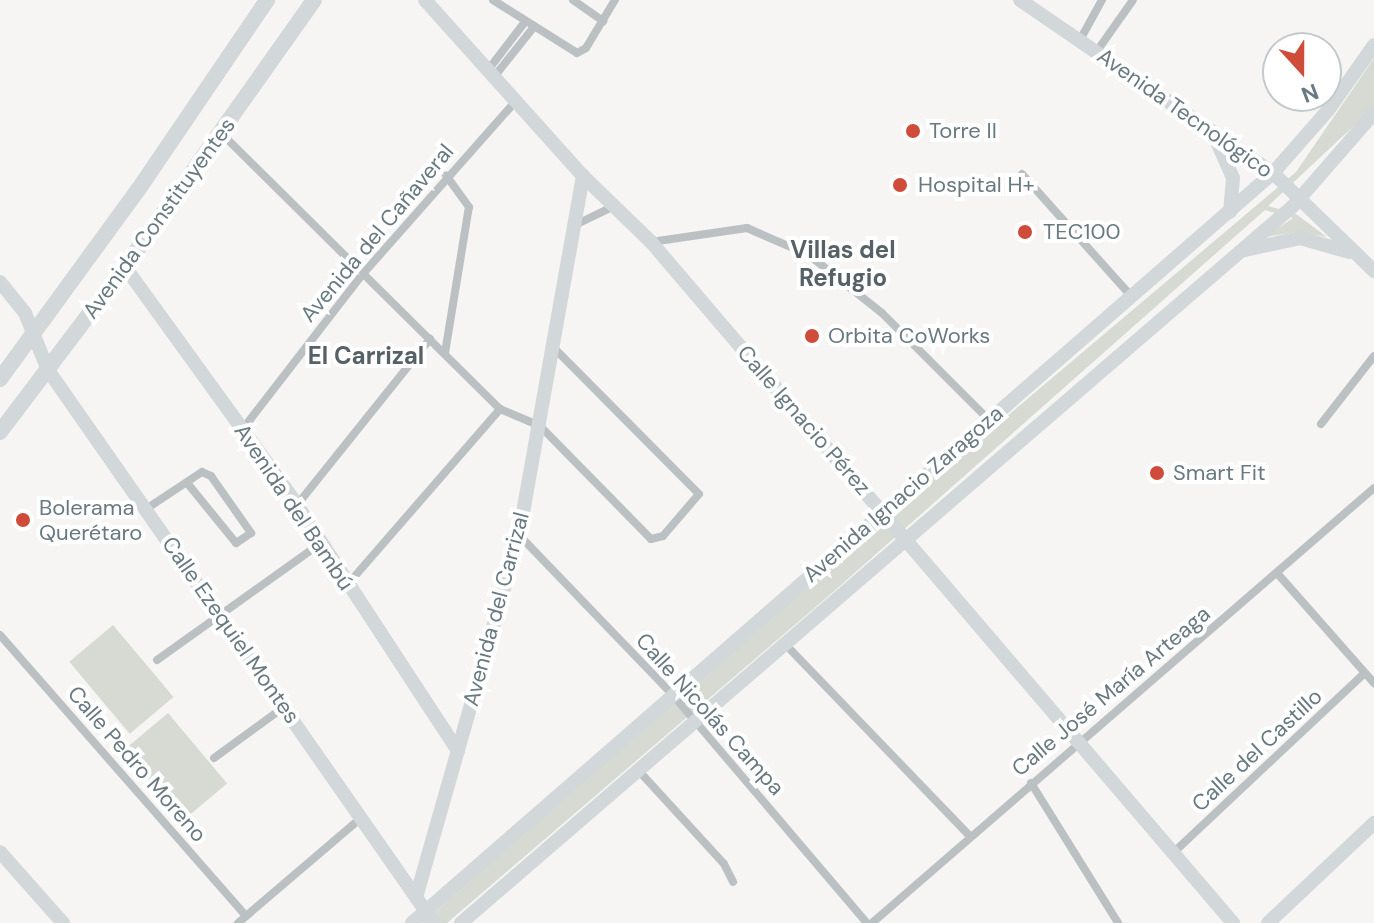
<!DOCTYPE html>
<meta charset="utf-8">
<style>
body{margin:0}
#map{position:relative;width:1374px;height:923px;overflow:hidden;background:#f6f5f3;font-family:"DM Sans",sans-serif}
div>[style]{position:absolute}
.green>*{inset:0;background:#d6dad3;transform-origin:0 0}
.street>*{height:8px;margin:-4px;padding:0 4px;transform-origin:4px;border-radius:4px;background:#bbc0c2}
.secondary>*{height:14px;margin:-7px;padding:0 7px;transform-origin:7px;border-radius:7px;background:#d2d8d9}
.primary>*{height:16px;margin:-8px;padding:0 8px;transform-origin:8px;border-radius:8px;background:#d2d8d9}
.dots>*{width:22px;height:22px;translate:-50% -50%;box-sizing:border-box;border:4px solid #fff;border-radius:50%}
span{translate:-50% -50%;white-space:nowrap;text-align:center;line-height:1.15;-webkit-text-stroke:8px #fff;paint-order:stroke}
.street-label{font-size:22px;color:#687980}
.poi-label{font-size:22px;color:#687980}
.left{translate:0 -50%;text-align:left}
.neighbourhood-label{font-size:24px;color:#556166;font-weight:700}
.north{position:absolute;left:1262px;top:32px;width:80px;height:80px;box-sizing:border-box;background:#fff;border:2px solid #c3c9cc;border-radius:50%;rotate:159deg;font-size:22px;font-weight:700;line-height:32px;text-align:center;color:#687980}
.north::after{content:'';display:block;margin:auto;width:28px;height:36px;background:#cf4b3a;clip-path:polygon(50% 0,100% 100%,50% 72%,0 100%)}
</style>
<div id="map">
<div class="green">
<div style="clip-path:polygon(1374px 58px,1374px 107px,1268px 206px,1296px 214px,1327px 237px,1297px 232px,1265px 237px,1293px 218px,1265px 210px,832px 593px,447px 923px,423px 923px,735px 646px,1296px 172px)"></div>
<div style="left:113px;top:625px;width:94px;height:57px;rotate:50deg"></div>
<div style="left:168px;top:713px;width:92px;height:59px;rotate:50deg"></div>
</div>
<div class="street">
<div style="left:493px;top:0;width:99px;rotate:32.2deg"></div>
<div style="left:577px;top:53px;width:10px;rotate:-29deg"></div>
<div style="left:586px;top:48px;width:56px;rotate:-58.9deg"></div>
<div style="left:573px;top:0;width:37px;rotate:35deg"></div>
<div style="left:1080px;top:40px;width:46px;rotate:-61.2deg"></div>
<div style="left:1097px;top:51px;width:62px;rotate:-54.8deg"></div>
<div style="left:488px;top:70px;width:59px;rotate:-52.5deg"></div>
<div style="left:494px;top:77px;width:63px;rotate:-51.5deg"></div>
<div style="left:221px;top:133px;width:392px;rotate:44.7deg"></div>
<div style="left:500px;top:409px;width:43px;rotate:23deg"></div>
<div style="left:540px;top:426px;width:158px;rotate:45.5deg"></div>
<div style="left:651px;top:539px;width:12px;rotate:-14deg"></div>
<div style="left:663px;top:536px;width:55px;rotate:-49.4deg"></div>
<div style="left:699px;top:494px;width:207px;rotate:-134.8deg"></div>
<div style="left:1022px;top:174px;width:164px;rotate:48.2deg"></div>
<div style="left:575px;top:225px;width:41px;rotate:-25.9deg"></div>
<div style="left:651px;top:242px;width:97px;rotate:-8.3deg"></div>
<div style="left:747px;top:228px;width:68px;rotate:23.5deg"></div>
<div style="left:809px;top:255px;width:93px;rotate:38.5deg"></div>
<div style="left:882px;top:313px;width:151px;rotate:45deg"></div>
<div style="left:445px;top:353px;width:148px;rotate:-80.7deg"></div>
<div style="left:469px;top:207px;width:39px;rotate:-126deg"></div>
<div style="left:1321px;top:424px;width:86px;rotate:-52.1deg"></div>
<div style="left:242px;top:430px;width:195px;rotate:-52.3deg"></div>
<div style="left:361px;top:276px;width:234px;rotate:-48.5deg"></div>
<div style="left:297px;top:505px;width:213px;rotate:-51.3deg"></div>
<div style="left:146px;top:509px;width:67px;rotate:-33.5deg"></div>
<div style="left:202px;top:472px;width:10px;rotate:24deg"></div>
<div style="left:211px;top:476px;width:70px;rotate:54.9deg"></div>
<div style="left:251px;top:533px;width:18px;rotate:146deg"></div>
<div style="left:236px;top:543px;width:76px;rotate:-129.1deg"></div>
<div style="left:519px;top:535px;width:221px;rotate:46.1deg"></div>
<div style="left:672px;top:694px;width:301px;rotate:49.6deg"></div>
<div style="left:1277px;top:573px;width:147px;rotate:48.6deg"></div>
<div style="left:348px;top:584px;width:232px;rotate:-49deg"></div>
<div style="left:0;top:635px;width:373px;rotate:48.8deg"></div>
<div style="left:785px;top:644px;width:267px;rotate:46.1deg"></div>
<div style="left:157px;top:660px;width:201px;rotate:-35.5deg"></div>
<div style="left:214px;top:758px;width:87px;rotate:-36.1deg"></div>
<div style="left:638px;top:770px;width:127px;rotate:47.5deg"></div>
<div style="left:724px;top:864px;width:20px;rotate:63deg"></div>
<div style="left:1031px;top:783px;width:165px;rotate:58.1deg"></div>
<div style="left:1173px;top:853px;width:263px;rotate:-43.2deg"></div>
<div style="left:238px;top:923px;width:163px;rotate:-40.5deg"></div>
<div style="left:872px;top:923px;width:664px;rotate:-40.91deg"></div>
</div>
<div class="secondary">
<div style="left:425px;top:0;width:237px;rotate:48.1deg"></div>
<div style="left:583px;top:176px;width:95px;rotate:44.1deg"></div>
<div style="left:651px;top:242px;width:896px;rotate:49.48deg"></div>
<div style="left:1020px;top:0;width:306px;rotate:34.4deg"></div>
<div style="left:1273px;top:173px;width:141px;rotate:44.1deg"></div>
<div style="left:1213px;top:133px;width:49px;rotate:66deg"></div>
<div style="left:1233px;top:178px;width:34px;rotate:95deg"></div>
<div style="left:1245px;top:250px;width:56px;rotate:-12.3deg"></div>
<div style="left:1300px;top:238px;width:51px;rotate:15.9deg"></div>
<div style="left:125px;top:267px;width:294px;rotate:54.1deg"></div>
<div style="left:297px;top:505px;width:294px;rotate:56.8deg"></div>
<div style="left:0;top:282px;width:40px;rotate:51deg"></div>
<div style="left:25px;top:313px;width:61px;rotate:68deg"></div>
<div style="left:48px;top:370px;width:674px;rotate:55.08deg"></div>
<div style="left:0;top:852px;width:95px;rotate:48.4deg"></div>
<div style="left:417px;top:894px;width:373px;rotate:-74.1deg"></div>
<div style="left:519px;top:535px;width:365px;rotate:-79.9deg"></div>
<div style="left:412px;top:923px;width:1142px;rotate:-41.06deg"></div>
<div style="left:1273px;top:173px;width:85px;rotate:-48.8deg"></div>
<div style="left:1329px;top:109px;width:78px;rotate:-54.9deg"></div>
<div style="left:461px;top:923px;width:1098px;rotate:-40.75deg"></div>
<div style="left:1293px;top:206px;width:123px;rotate:-48.9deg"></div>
<div style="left:1268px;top:923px;width:146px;rotate:-43.3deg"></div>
</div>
<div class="primary">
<div style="left:0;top:379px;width:234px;rotate:-53.9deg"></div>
<div style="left:138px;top:190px;width:230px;rotate:-55.8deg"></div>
<div style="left:0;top:432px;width:207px;rotate:-52.9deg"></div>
<div style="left:125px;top:267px;width:327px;rotate:-54.7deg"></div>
</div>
<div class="dots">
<div style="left:913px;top:131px;background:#cf4b3a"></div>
<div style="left:900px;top:185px;background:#cf4b3a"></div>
<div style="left:1025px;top:232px;background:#cf4b3a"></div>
<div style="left:812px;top:336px;background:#cf4b3a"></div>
<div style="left:1157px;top:473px;background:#cf4b3a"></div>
<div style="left:23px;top:520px;background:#cf4b3a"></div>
</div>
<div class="street-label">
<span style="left:1185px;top:113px;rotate:35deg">Avenida Tecnológico</span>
<span style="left:159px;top:218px;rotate:-54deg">Avenida Constituyentes</span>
<span style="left:377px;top:233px;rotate:-50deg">Avenida del Cañaveral</span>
<span style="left:804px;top:420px;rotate:49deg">Calle Ignacio Pérez</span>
<span style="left:903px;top:494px;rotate:-41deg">Avenida Ignacio Zaragoza</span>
<span style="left:294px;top:507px;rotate:56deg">Avenida del Bambú</span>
<span style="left:496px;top:609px;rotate:-75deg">Avenida del Carrizal</span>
<span style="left:231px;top:630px;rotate:55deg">Calle Ezequiel Montes</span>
<span style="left:1111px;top:691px;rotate:-40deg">Calle José María Arteaga</span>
<span style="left:710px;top:714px;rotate:48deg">Calle Nicolás Campa</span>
<span style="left:1257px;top:750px;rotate:-43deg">Calle del Castillo</span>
<span style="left:137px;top:764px;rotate:49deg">Calle Pedro Moreno</span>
</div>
<div class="poi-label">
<span class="left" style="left:929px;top:131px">Torre II</span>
<span class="left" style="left:918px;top:185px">Hospital H+</span>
<span class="left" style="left:1043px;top:232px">TEC100</span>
<span class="left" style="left:828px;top:336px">Orbita CoWorks</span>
<span class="left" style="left:1173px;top:473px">Smart Fit</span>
<span class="left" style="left:39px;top:520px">Bolerama<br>Querétaro</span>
</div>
<div class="neighbourhood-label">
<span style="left:843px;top:264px">Villas del<br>Refugio</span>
<span style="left:366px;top:356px">El Carrizal</span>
</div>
<div class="north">N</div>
</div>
